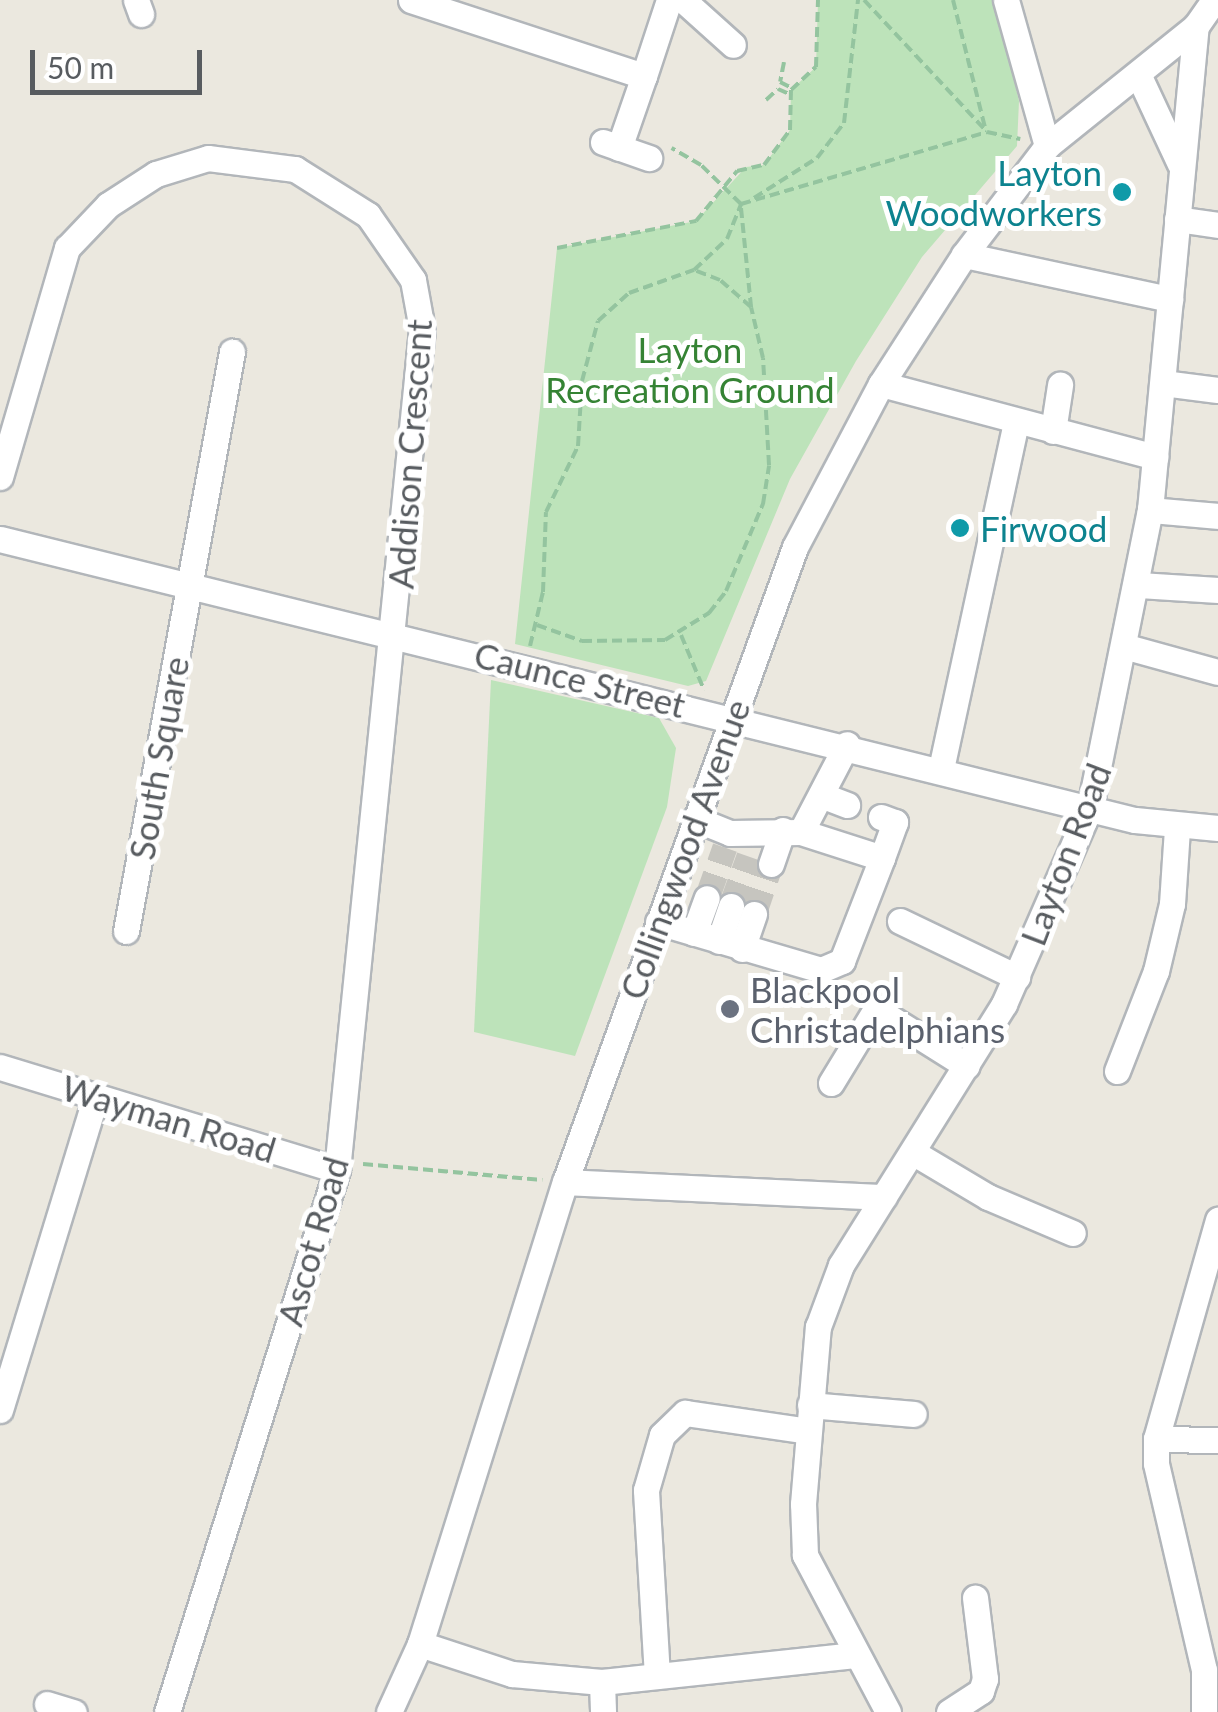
<!DOCTYPE html>
<style>
body{margin:0}
#map{position:relative;width:1218px;height:1712px;overflow:hidden;background:#ebe8df;font-family:Lato,sans-serif}
div>[style]{position:absolute}
.green>*{inset:0;background:#bde3ba}
.minor-tunnel>*{height:25px;margin-top:-12.5px;transform-origin:0;background:repeating-linear-gradient(90deg,#c6c5bf 0 25px,transparent 0 37px)}
.path>*{height:4px;margin-top:-2px;transform-origin:0;background:repeating-linear-gradient(90deg,#94c49f 0 10px,transparent 0 15px)}
.roads{filter:drop-shadow(2px 0 #b2b6ba) drop-shadow(-2px 0 #b2b6ba) drop-shadow(0 2px #b2b6ba) drop-shadow(0 -2px #b2b6ba)}
.minor>*{height:25px;margin:-12.5px;padding:0 12.5px;transform-origin:12.5px;border-radius:12.5px;background:#fff}
.dots>*{width:28px;height:28px;translate:-50% -50%;box-sizing:border-box;border:5px solid #fff;border-radius:50%}
span{translate:-50% -50%;white-space:nowrap;text-align:center;line-height:1.15;-webkit-text-stroke:10px #fff;paint-order:stroke}
.culture-label{font-size:35px;color:#0d838f}
.right{translate:-100% -50%;text-align:right}
.left{translate:0 -50%;text-align:left}
.park-label{font-size:35px;color:#358334}
.street-label{font-size:35px;color:#585c60}
.worship-label{font-size:35px;color:#5b616d}
.scale{position:absolute;left:30px;top:50px;width:172px;height:45px;box-sizing:border-box;border:5px solid #585c60;border-top:0;padding-left:12px;font-size:30px;line-height:35px;white-space:nowrap;color:#585c60;-webkit-text-stroke:8px #fff;paint-order:stroke}
</style>
<div id="map">
<div class="green">
<div style="clip-path:polygon(818px 0,995px 0,1019px 101px,1017px 146px,922px 257px,856px 361px,790px 479px,706px 681px,688px 686px,515px 644px,557px 248px,696px 221px,746px 167px,764px 165px,790px 130px,791px 90px,816px 67px)"></div>
<div style="clip-path:polygon(491px 680px,659px 718px,676px 748px,667px 807px,575px 1056px,474px 1032px)"></div>
</div>
<div class="minor-tunnel">
<div style="left:707px;top:898px;width:54px;rotate:-70.6deg"></div>
<div style="left:731px;top:906px;width:53px;rotate:-70.2deg"></div>
<div style="left:754px;top:914px;width:53px;rotate:-71.2deg"></div>
</div>
<div class="path">
<div style="left:864px;top:0;width:180px;rotate:47deg"></div>
<div style="left:953px;top:0;width:131px;rotate:75.9deg"></div>
<div style="left:784px;top:62px;width:20px;rotate:101deg"></div>
<div style="left:780px;top:82px;width:13px;rotate:27deg"></div>
<div style="left:766px;top:100px;width:16px;rotate:-43deg"></div>
<div style="left:778px;top:89px;width:12px;rotate:24deg"></div>
<div style="left:754px;top:198px;width:75px;rotate:-32.4deg"></div>
<div style="left:817px;top:158px;width:44px;rotate:-52.4deg"></div>
<div style="left:844px;top:123px;width:124px;rotate:-83.5deg"></div>
<div style="left:741px;top:204px;width:256px;rotate:-16.3deg"></div>
<div style="left:987px;top:132px;width:34px;rotate:12deg"></div>
<div style="left:741px;top:208px;width:100px;rotate:84.2deg"></div>
<div style="left:557px;top:248px;width:142px;rotate:-11deg"></div>
<div style="left:696px;top:221px;width:65px;rotate:-50.6deg"></div>
<div style="left:737px;top:171px;width:28px;rotate:-13deg"></div>
<div style="left:764px;top:165px;width:44px;rotate:-53.4deg"></div>
<div style="left:790px;top:130px;width:40px;rotate:-88.6deg"></div>
<div style="left:791px;top:90px;width:34px;rotate:-43deg"></div>
<div style="left:816px;top:67px;width:67px;rotate:-88.3deg"></div>
<div style="left:537px;top:625px;width:48px;rotate:19.6deg"></div>
<div style="left:582px;top:641px;width:83px;rotate:-0.7deg"></div>
<div style="left:665px;top:640px;width:52px;rotate:-31.5deg"></div>
<div style="left:709px;top:613px;width:28px;rotate:-52deg"></div>
<div style="left:726px;top:591px;width:95px;rotate:-67deg"></div>
<div style="left:763px;top:504px;width:39px;rotate:-81deg"></div>
<div style="left:769px;top:465px;width:107px;rotate:-93.2deg"></div>
<div style="left:763px;top:358px;width:52px;rotate:-103.2deg"></div>
<div style="left:751px;top:307px;width:41px;rotate:-138.9deg"></div>
<div style="left:720px;top:280px;width:28px;rotate:-159deg"></div>
<div style="left:681px;top:635px;width:60px;rotate:67.3deg"></div>
<div style="left:530px;top:646px;width:56px;rotate:-76.5deg"></div>
<div style="left:543px;top:592px;width:80px;rotate:-87.9deg"></div>
<div style="left:546px;top:512px;width:73px;rotate:-64.1deg"></div>
<div style="left:578px;top:446px;width:65px;rotate:-86.5deg"></div>
<div style="left:582px;top:381px;width:62px;rotate:-75.1deg"></div>
<div style="left:598px;top:321px;width:42px;rotate:-42.1deg"></div>
<div style="left:629px;top:293px;width:69px;rotate:-19.5deg"></div>
<div style="left:694px;top:270px;width:45px;rotate:-43.2deg"></div>
<div style="left:727px;top:239px;width:38px;rotate:-68deg"></div>
<div style="left:741px;top:204px;width:56px;rotate:-135.7deg"></div>
<div style="left:701px;top:165px;width:34px;rotate:-150deg"></div>
<div style="left:363px;top:1164px;width:180px;rotate:5.1deg"></div>
</div>
<div class="roads">
<div class="minor">
<div style="left:136px;top:0;width:15px;rotate:70deg"></div>
<div style="left:411px;top:0;width:245px;rotate:18.1deg"></div>
<div style="left:644px;top:76px;width:80px;rotate:-71.8deg"></div>
<div style="left:683px;top:0;width:67px;rotate:42deg"></div>
<div style="left:1006px;top:0;width:152px;rotate:74.3deg"></div>
<div style="left:1138px;top:74px;width:99px;rotate:65deg"></div>
<div style="left:603px;top:142px;width:49px;rotate:19.2deg"></div>
<div style="left:619px;top:148px;width:76px;rotate:-70.9deg"></div>
<div style="left:1177px;top:219px;width:41px;rotate:8.3deg"></div>
<div style="left:964px;top:255px;width:211px;rotate:12.1deg"></div>
<div style="left:1163px;top:383px;width:55px;rotate:7.3deg"></div>
<div style="left:881px;top:384px;width:284px;rotate:14.9deg"></div>
<div style="left:1053px;top:431px;width:47px;rotate:-81.3deg"></div>
<div style="left:0;top:477px;width:239px;rotate:-73.7deg"></div>
<div style="left:67px;top:248px;width:59px;rotate:-46.4deg"></div>
<div style="left:108px;top:205px;width:57px;rotate:-32.9deg"></div>
<div style="left:156px;top:174px;width:54px;rotate:-17.1deg"></div>
<div style="left:208px;top:158px;width:88px;rotate:7.2deg"></div>
<div style="left:295px;top:169px;width:86px;rotate:32.2deg"></div>
<div style="left:368px;top:215px;width:79px;rotate:55.3deg"></div>
<div style="left:413px;top:280px;width:50px;rotate:79.6deg"></div>
<div style="left:422px;top:329px;width:845px;rotate:95.77deg"></div>
<div style="left:337px;top:1170px;width:568px;rotate:107.41deg"></div>
<div style="left:1150px;top:510px;width:68px;rotate:5deg"></div>
<div style="left:0;top:539px;width:1169px;rotate:13.91deg"></div>
<div style="left:1135px;top:820px;width:83px;rotate:5.5deg"></div>
<div style="left:1139px;top:585px;width:79px;rotate:3.6deg"></div>
<div style="left:1127px;top:647px;width:94px;rotate:15.4deg"></div>
<div style="left:941px;top:769px;width:356px;rotate:-77.8deg"></div>
<div style="left:821px;top:795px;width:28px;rotate:21deg"></div>
<div style="left:881px;top:817px;width:15px;rotate:20deg"></div>
<div style="left:895px;top:822px;width:38px;rotate:110deg"></div>
<div style="left:801px;top:832px;width:99px;rotate:-62.4deg"></div>
<div style="left:771px;top:864px;width:36px;rotate:-71deg"></div>
<div style="left:900px;top:921px;width:130px;rotate:25.6deg"></div>
<div style="left:658px;top:922px;width:170px;rotate:16.4deg"></div>
<div style="left:821px;top:970px;width:23px;rotate:-23deg"></div>
<div style="left:842px;top:961px;width:110px;rotate:-68.8deg"></div>
<div style="left:882px;top:858px;width:85px;rotate:-162.2deg"></div>
<div style="left:801px;top:832px;width:71px;rotate:179.2deg"></div>
<div style="left:730px;top:833px;width:38px;rotate:-158deg"></div>
<div style="left:126px;top:931px;width:589px;rotate:-79.63deg"></div>
<div style="left:694px;top:933px;width:37px;rotate:-70deg"></div>
<div style="left:719px;top:941px;width:37px;rotate:-71deg"></div>
<div style="left:742px;top:949px;width:37px;rotate:-71deg"></div>
<div style="left:0;top:1067px;width:352px;rotate:17deg"></div>
<div style="left:1117px;top:1071px;width:107px;rotate:-68.7deg"></div>
<div style="left:1156px;top:971px;width:69px;rotate:-76.6deg"></div>
<div style="left:1172px;top:904px;width:76px;rotate:-86.2deg"></div>
<div style="left:831px;top:1083px;width:87px;rotate:-58.7deg"></div>
<div style="left:876px;top:1009px;width:107px;rotate:32.1deg"></div>
<div style="left:914px;top:1153px;width:86px;rotate:30.7deg"></div>
<div style="left:988px;top:1197px;width:92px;rotate:23deg"></div>
<div style="left:565px;top:1182px;width:319px;rotate:2.7deg"></div>
<div style="left:810px;top:1405px;width:104px;rotate:4.9deg"></div>
<div style="left:0;top:1410px;width:328px;rotate:-73deg"></div>
<div style="left:1156px;top:1439px;width:62px;rotate:0.9deg"></div>
<div style="left:420px;top:1644px;width:97px;rotate:18.1deg"></div>
<div style="left:512px;top:1674px;width:90px;rotate:5.1deg"></div>
<div style="left:602px;top:1682px;width:252px;rotate:-6.1deg"></div>
<div style="left:657px;top:1676px;width:186px;rotate:-93.4deg"></div>
<div style="left:646px;top:1490px;width:57px;rotate:-73.8deg"></div>
<div style="left:662px;top:1435px;width:32px;rotate:-44deg"></div>
<div style="left:685px;top:1413px;width:124px;rotate:8.3deg"></div>
<div style="left:602px;top:1682px;width:30px;rotate:88deg"></div>
<div style="left:47px;top:1704px;width:28px;rotate:17deg"></div>
<div style="left:389px;top:1712px;width:75px;rotate:-65.5deg"></div>
<div style="left:420px;top:1644px;width:484px;rotate:-72.6deg"></div>
<div style="left:565px;top:1182px;width:675px;rotate:-70.09deg"></div>
<div style="left:795px;top:547px;width:184px;rotate:-62.2deg"></div>
<div style="left:881px;top:384px;width:153px;rotate:-57.2deg"></div>
<div style="left:964px;top:255px;width:137px;rotate:-52.7deg"></div>
<div style="left:1047px;top:146px;width:191px;rotate:-38.8deg"></div>
<div style="left:1196px;top:26px;width:32px;rotate:-55deg"></div>
<div style="left:888px;top:1712px;width:178px;rotate:-117.9deg"></div>
<div style="left:805px;top:1555px;width:51px;rotate:-92.2deg"></div>
<div style="left:803px;top:1504px;width:178px;rotate:-85.2deg"></div>
<div style="left:818px;top:1327px;width:66px;rotate:-69.6deg"></div>
<div style="left:841px;top:1265px;width:308px;rotate:-58deg"></div>
<div style="left:1004px;top:1004px;width:215px;rotate:-66.4deg"></div>
<div style="left:1090px;top:807px;width:303px;rotate:-78.6deg"></div>
<div style="left:1150px;top:510px;width:486px;rotate:-84.6deg"></div>
<div style="left:949px;top:1712px;width:38px;rotate:-33deg"></div>
<div style="left:981px;top:1691px;width:13px;rotate:-72deg"></div>
<div style="left:985px;top:1679px;width:82px;rotate:-97deg"></div>
<div style="left:1204px;top:1712px;width:42px;rotate:-90deg"></div>
<div style="left:1204px;top:1670px;width:212px;rotate:-103.1deg"></div>
<div style="left:1156px;top:1463px;width:24px;rotate:-90deg"></div>
<div style="left:1156px;top:1439px;width:228px;rotate:-74.2deg"></div>
</div>
</div>
<div class="dots">
<div style="left:1122px;top:192px;background:#0f9aa8"></div>
<div style="left:960px;top:528px;background:#0f9aa8"></div>
<div style="left:730px;top:1009px;background:#6b7280"></div>
</div>
<div class="culture-label">
<span class="right" style="left:1102px;top:192px">Layton<br>Woodworkers</span>
<span class="left" style="left:980px;top:528px">Firwood</span>
</div>
<div class="park-label">
<span style="left:690px;top:369px">Layton<br>Recreation Ground</span>
</div>
<div class="street-label">
<span style="left:409px;top:454px;rotate:-86deg">Addison Crescent</span>
<span style="left:580px;top:679px;rotate:14deg">Caunce Street</span>
<span style="left:158px;top:758px;rotate:-80deg">South Square</span>
<span style="left:684px;top:849px;rotate:-70deg">Collingwood Avenue</span>
<span style="left:1065px;top:854px;rotate:-69deg">Layton Road</span>
<span style="left:169px;top:1118px;rotate:17deg">Wayman Road</span>
<span style="left:312px;top:1241px;rotate:-74deg">Ascot Road</span>
</div>
<div class="worship-label">
<span class="left" style="left:750px;top:1009px">Blackpool<br>Christadelphians</span>
</div>
<div class="scale">50 m</div>
</div>
